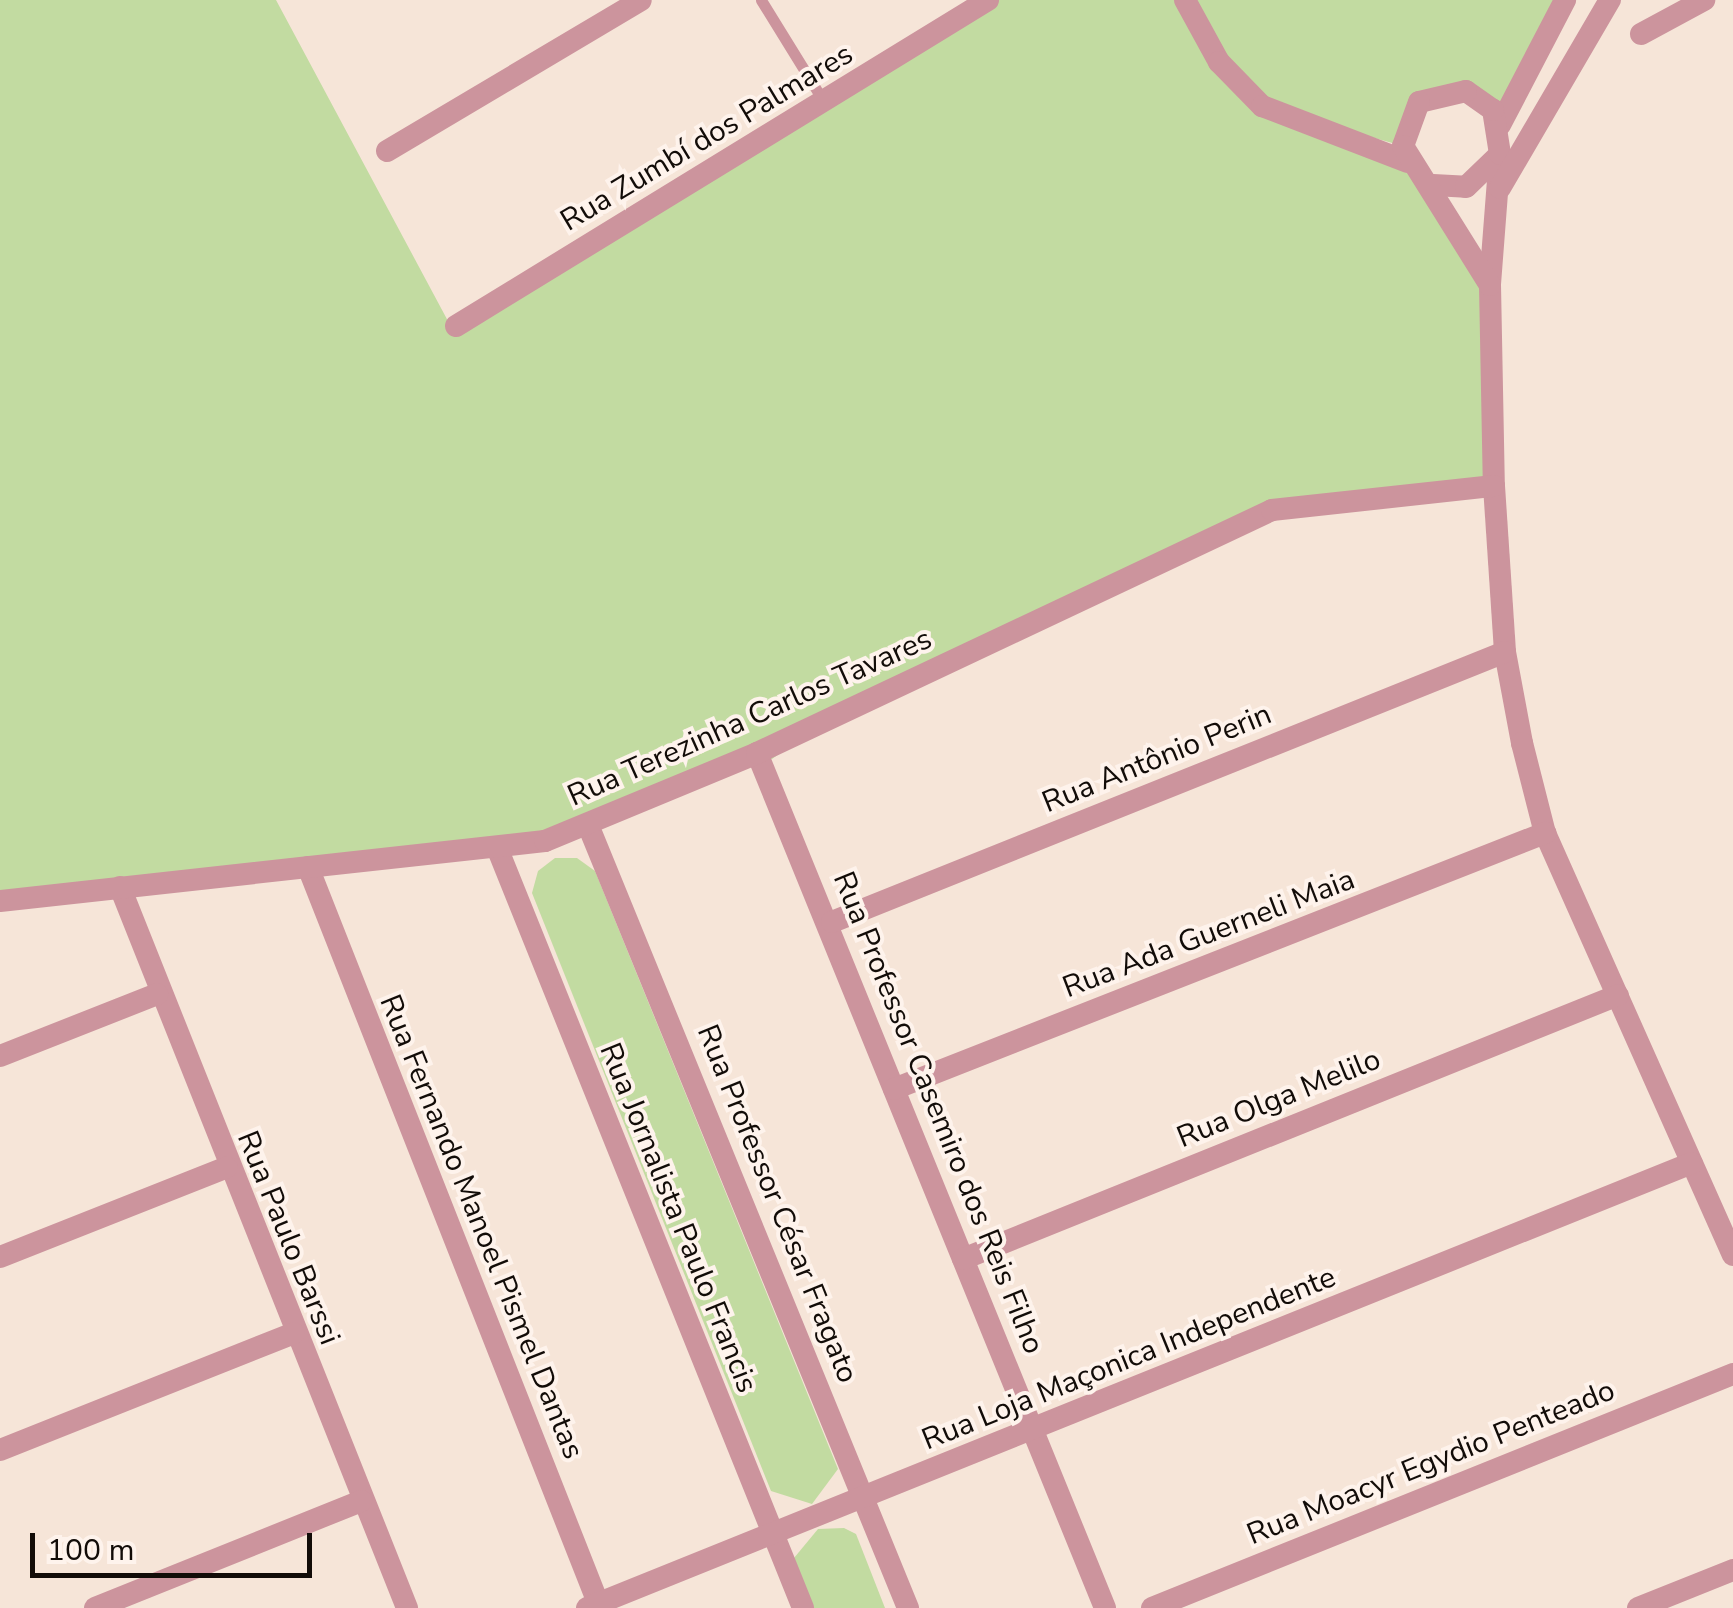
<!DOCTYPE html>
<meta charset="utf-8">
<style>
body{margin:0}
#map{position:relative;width:1733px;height:1608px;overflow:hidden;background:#f6e5d8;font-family:"Nunito Sans",sans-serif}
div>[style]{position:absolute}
.green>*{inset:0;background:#c2dba1}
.lane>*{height:11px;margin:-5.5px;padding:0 5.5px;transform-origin:5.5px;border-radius:5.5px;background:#cc949d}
.street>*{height:22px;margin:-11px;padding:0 11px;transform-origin:11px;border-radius:11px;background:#cc949d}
span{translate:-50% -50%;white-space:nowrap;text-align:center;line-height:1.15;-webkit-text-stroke:8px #fef3ec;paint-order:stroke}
.street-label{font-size:30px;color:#120c08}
.scale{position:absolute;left:30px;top:1533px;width:282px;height:45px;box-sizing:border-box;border:5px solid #120c08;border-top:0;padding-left:12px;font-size:30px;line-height:35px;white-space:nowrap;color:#120c08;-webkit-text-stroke:8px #fef3ec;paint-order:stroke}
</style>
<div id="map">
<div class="green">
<div style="clip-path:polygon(0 0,276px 0,456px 336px,994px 0,1565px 0,1500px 121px,1493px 110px,1434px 93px,1403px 146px,1271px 109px,1408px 162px,1490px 285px,1494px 486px,1314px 500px,810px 732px,772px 759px,588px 825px,0 901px)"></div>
<div style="clip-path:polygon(555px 858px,577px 858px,595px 871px,838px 1469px,812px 1504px,771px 1491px,532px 893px,538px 871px)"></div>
<div style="clip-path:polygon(844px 1528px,856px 1534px,885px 1608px,814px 1608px,794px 1558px,818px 1529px)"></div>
</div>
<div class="lane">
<div style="left:761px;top:0;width:120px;rotate:58.3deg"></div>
</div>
<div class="street">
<div style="left:1185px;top:0;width:71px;rotate:61.3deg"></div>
<div style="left:1219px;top:62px;width:62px;rotate:45.7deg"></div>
<div style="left:1262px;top:106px;width:156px;rotate:21deg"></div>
<div style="left:1641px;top:34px;width:72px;rotate:-28.4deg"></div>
<div style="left:1500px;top:125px;width:141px;rotate:-62.5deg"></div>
<div style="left:387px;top:151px;width:295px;rotate:-30.7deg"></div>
<div style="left:1500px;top:154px;width:131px;rotate:94.4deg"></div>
<div style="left:1490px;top:285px;width:201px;rotate:88.9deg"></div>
<div style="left:1494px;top:486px;width:166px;rotate:86.2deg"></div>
<div style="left:1505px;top:652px;width:93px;rotate:79.4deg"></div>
<div style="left:1522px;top:743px;width:93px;rotate:75.7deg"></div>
<div style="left:1545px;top:833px;width:462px;rotate:66deg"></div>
<div style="left:1433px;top:185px;width:33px;rotate:3deg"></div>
<div style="left:1466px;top:187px;width:47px;rotate:-44.1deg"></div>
<div style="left:1500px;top:154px;width:45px;rotate:-99deg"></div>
<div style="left:1493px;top:110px;width:33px;rotate:-145deg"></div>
<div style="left:1466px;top:91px;width:48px;rotate:166.8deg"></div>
<div style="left:1419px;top:102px;width:47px;rotate:110deg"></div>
<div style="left:1403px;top:146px;width:164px;rotate:58deg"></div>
<div style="left:1500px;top:188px;width:218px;rotate:-59.7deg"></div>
<div style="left:456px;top:326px;width:624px;rotate:-31.5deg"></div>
<div style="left:757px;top:753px;width:923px;rotate:67.85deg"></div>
<div style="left:588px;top:825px;width:846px;rotate:67.77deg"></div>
<div style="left:498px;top:850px;width:817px;rotate:68.08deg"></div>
<div style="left:308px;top:867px;width:796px;rotate:68.49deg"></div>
<div style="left:120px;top:887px;width:776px;rotate:68.29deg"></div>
<div style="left:0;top:901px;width:548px;rotate:-6.28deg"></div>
<div style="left:545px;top:841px;width:230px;rotate:-22.5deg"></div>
<div style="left:757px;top:753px;width:569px;rotate:-25.26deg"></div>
<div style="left:1272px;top:510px;width:223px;rotate:-6.2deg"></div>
<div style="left:832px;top:922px;width:725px;rotate:-21.86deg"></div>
<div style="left:0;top:1056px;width:169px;rotate:-21.5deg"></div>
<div style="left:894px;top:1089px;width:700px;rotate:-21.47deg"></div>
<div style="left:0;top:1257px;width:244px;rotate:-21.6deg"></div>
<div style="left:963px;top:1259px;width:706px;rotate:-21.95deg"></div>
<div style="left:0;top:1450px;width:316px;rotate:-21.7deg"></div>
<div style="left:95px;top:1608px;width:287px;rotate:-21.9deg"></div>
<div style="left:587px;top:1608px;width:1191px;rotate:-21.94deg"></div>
<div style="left:1152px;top:1608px;width:626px;rotate:-21.94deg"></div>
<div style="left:1638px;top:1608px;width:102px;rotate:-21.8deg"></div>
</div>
<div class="street-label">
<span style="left:707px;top:138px;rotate:-31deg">Rua Zumbí dos Palmares</span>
<span style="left:750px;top:718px;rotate:-24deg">Rua Terezinha Carlos Tavares</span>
<span style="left:1157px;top:759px;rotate:-22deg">Rua Antônio Perin</span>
<span style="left:1209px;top:934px;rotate:-21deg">Rua Ada Guerneli Maia</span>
<span style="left:1279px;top:1099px;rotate:-22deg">Rua Olga Melilo</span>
<span style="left:938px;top:1113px;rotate:68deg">Rua Professor Casemiro dos Reis Filho</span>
<span style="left:777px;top:1204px;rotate:68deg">Rua Professor César Fragato</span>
<span style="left:678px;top:1218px;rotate:68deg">Rua Jornalista Paulo Francis</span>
<span style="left:481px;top:1227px;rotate:68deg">Rua Fernando Manoel Pismel Dantas</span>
<span style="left:288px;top:1238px;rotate:68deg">Rua Paulo Barssi</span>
<span style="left:1129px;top:1359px;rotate:-22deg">Rua Loja Maçonica Independente</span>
<span style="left:1431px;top:1463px;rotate:-22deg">Rua Moacyr Egydio Penteado</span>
</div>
<div class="scale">100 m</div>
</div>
